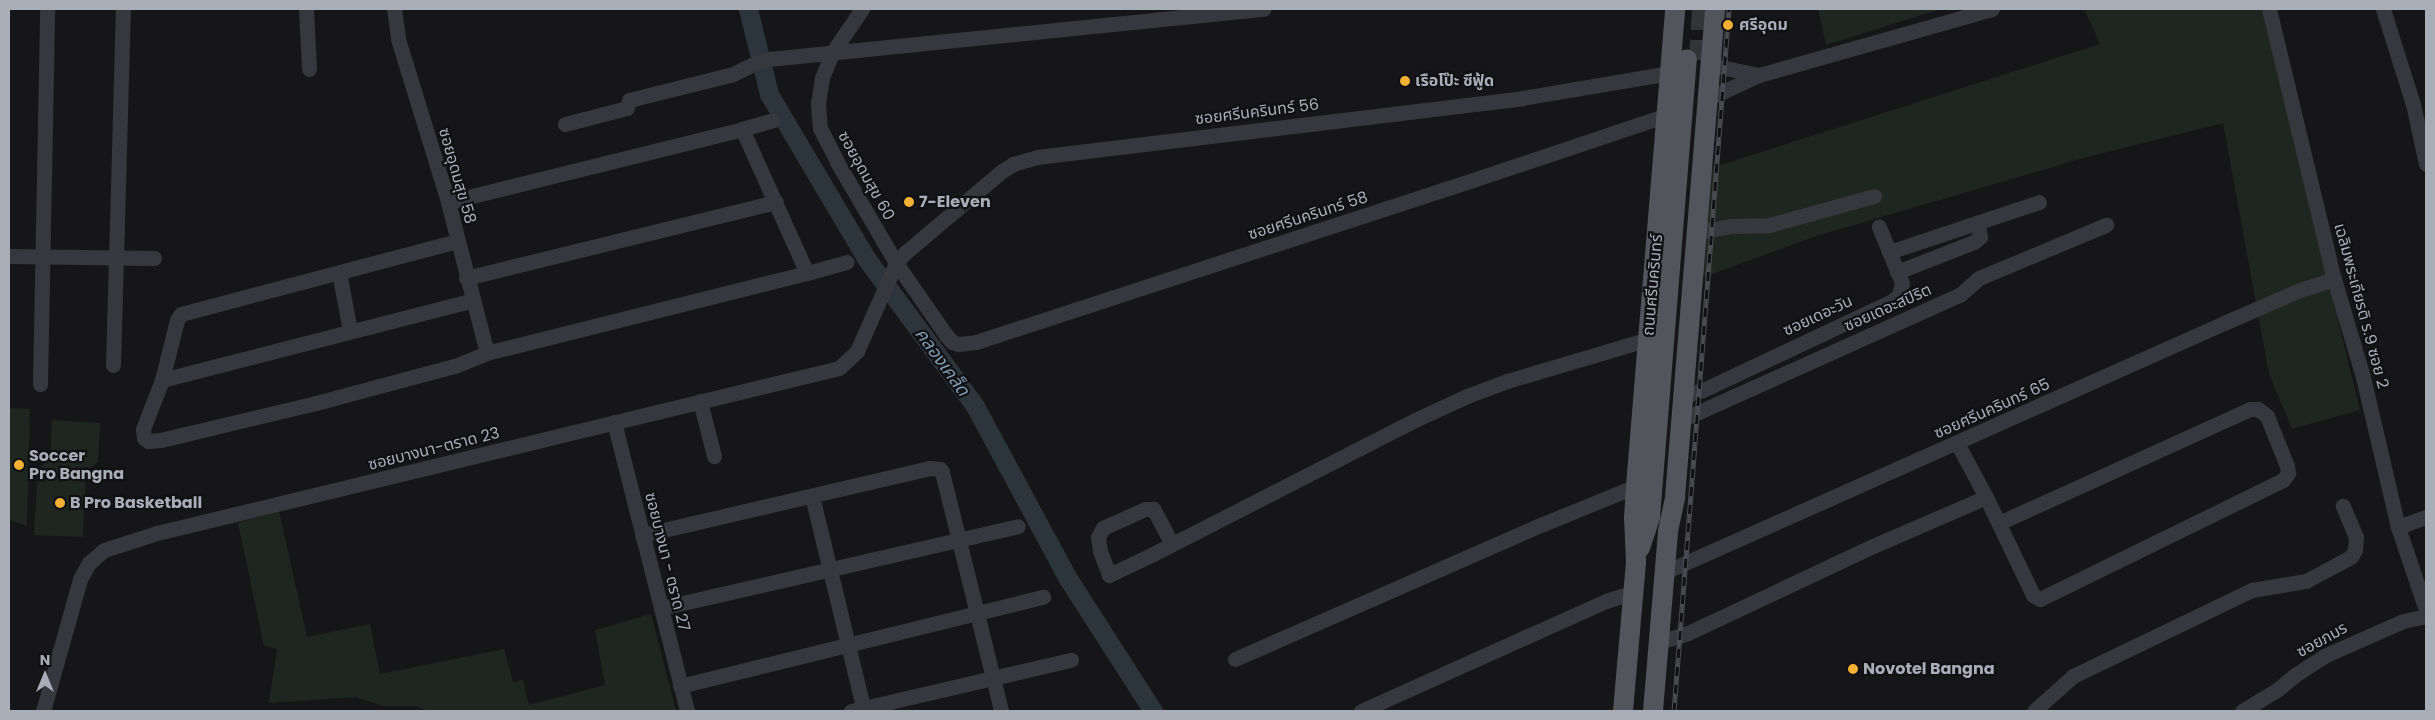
<!DOCTYPE html>
<meta charset="utf-8">
<style>
body{margin:0}
#map{position:relative;width:2435px;height:720px;overflow:hidden;background:#161618;font-family:Poppins,"Noto Sans Thai",sans-serif}
div>[style]{position:absolute}
.green>*{inset:0;background:#1e261f}
.river>*{height:19px;margin:-9.5px;padding:0 9.5px;transform-origin:9.5px;border-radius:9.5px;background:#2c353c}
.major-tunnel>*{height:20px;margin-top:-10px;transform-origin:0;background:repeating-linear-gradient(90deg,#333438 0 20px,transparent 0 30px)}
.minor>*{height:15px;margin:-7.5px;padding:0 7.5px;transform-origin:7.5px;border-radius:7.5px;background:#37383d}
.major>*{height:20px;margin:-10px;padding:0 10px;transform-origin:10px;border-radius:10px;background:#53555c}
.rail>*{height:5px;margin-top:-2.5px;transform-origin:0;background:repeating-linear-gradient(90deg,#111113 0 9px,#4a4c52 0 18px);box-sizing:border-box;border-block:1px solid #4a4c52}
.dots>*{width:14px;height:14px;translate:-50% -50%;box-sizing:border-box;border:2px solid #111113;border-radius:50%}
span{translate:-50% -50%;white-space:nowrap;text-align:center;line-height:1.15;-webkit-text-stroke:4.5px #111113;paint-order:stroke}
.poi-label{font-size:16px;color:#a8adb8;font-weight:700}
.left{translate:0 -50%;text-align:left}
.street-label{font-size:16px;color:#a8adb8}
.water-label{font-size:18px;color:#7f9bb3;font-style:italic}
.frame{position:absolute;inset:0;border:10px solid #a8adb8;pointer-events:none}
.north{position:absolute;left:20px;top:650px;width:50px;height:50px;-webkit-text-stroke:4px #111113;paint-order:stroke;rotate:0deg;font-size:14px;font-weight:700;line-height:20px;text-align:center;color:#a8adb8}
.north::after{content:'';display:block;margin:auto;width:18px;height:22px;background:#a8adb8;clip-path:polygon(50% 0,100% 100%,50% 72%,0 100%)}
</style>
<div id="map">
<div class="green">
<div style="clip-path:polygon(1818px 9px,1941px 9px,1826px 45px)"></div>
<div style="clip-path:polygon(2084px 9px,2262px 9px,2360px 410px,2292px 429px,2269px 374px,2223px 123px,2087px 157px,1816px 236px,1699px 279px,1711px 168px,2100px 44px)"></div>
<div style="clip-path:polygon(9px 408px,30px 409px,27px 526px,9px 520px)"></div>
<div style="clip-path:polygon(52px 420px,100px 423px,98px 462px,86px 471px,83px 537px,34px 535px,38px 468px,50px 460px)"></div>
<div style="clip-path:polygon(279px 511px,307px 637px,370px 624px,380px 674px,504px 649px,513px 682px,523px 680px,529px 705px,605px 685px,595px 630px,651px 614px,676px 711px,429px 711px,415px 706px,382px 706px,356px 697px,269px 703px,277px 649px,264px 646px,238px 523px)"></div>
</div>
<div class="river">
<div style="left:748px;top:9px;width:88px;rotate:76.1deg"></div>
<div style="left:769px;top:94px;width:191px;rotate:59.4deg"></div>
<div style="left:866px;top:258px;width:184px;rotate:53.6deg"></div>
<div style="left:975px;top:406px;width:194px;rotate:61.7deg"></div>
<div style="left:1067px;top:577px;width:159px;rotate:57.3deg"></div>
</div>
<div class="major-tunnel">
<div style="left:1699px;top:60px;width:51px;rotate:-86.6deg"></div>
</div>
<div class="minor">
<div style="left:306px;top:9px;width:60px;rotate:87.1deg"></div>
<div style="left:394px;top:9px;width:30px;rotate:82deg"></div>
<div style="left:398px;top:39px;width:170px;rotate:72.9deg"></div>
<div style="left:448px;top:202px;width:156px;rotate:75.5deg"></div>
<div style="left:862px;top:9px;width:53px;rotate:124.3deg"></div>
<div style="left:832px;top:53px;width:27px;rotate:112deg"></div>
<div style="left:822px;top:78px;width:24px;rotate:99deg"></div>
<div style="left:818px;top:102px;width:26px;rotate:86deg"></div>
<div style="left:820px;top:128px;width:38px;rotate:63deg"></div>
<div style="left:837px;top:162px;width:117px;rotate:59.7deg"></div>
<div style="left:896px;top:263px;width:88px;rotate:55.2deg"></div>
<div style="left:946px;top:335px;width:9px;rotate:49deg"></div>
<div style="left:952px;top:342px;width:6px;rotate:18deg"></div>
<div style="left:958px;top:344px;width:18px;rotate:-6deg"></div>
<div style="left:976px;top:342px;width:523px;rotate:-18.05deg"></div>
<div style="left:1473px;top:180px;width:205px;rotate:-18.5deg"></div>
<div style="left:2269px;top:9px;width:278px;rotate:76.5deg"></div>
<div style="left:2334px;top:279px;width:102px;rotate:73.5deg"></div>
<div style="left:2363px;top:377px;width:154px;rotate:76.9deg"></div>
<div style="left:2398px;top:527px;width:88px;rotate:71.4deg"></div>
<div style="left:2383px;top:9px;width:100px;rotate:72.5deg"></div>
<div style="left:2413px;top:104px;width:61px;rotate:77.8deg"></div>
<div style="left:1711px;top:65px;width:49px;rotate:11.8deg"></div>
<div style="left:1709px;top:98px;width:55px;rotate:-24.7deg"></div>
<div style="left:1759px;top:75px;width:242px;rotate:-15.8deg"></div>
<div style="left:565px;top:124px;width:64px;rotate:-14.5deg"></div>
<div style="left:627px;top:108px;width:8px;rotate:-76deg"></div>
<div style="left:629px;top:100px;width:107px;rotate:-14deg"></div>
<div style="left:733px;top:74px;width:25px;rotate:-26deg"></div>
<div style="left:756px;top:63px;width:14px;rotate:-17deg"></div>
<div style="left:769px;top:59px;width:497px;rotate:-5.8deg"></div>
<div style="left:742px;top:129px;width:32px;rotate:-16deg"></div>
<div style="left:448px;top:202px;width:303px;rotate:-13.9deg"></div>
<div style="left:742px;top:129px;width:158px;rotate:65.7deg"></div>
<div style="left:807px;top:273px;width:330px;rotate:166deg"></div>
<div style="left:487px;top:353px;width:35px;rotate:158deg"></div>
<div style="left:454px;top:366px;width:143px;rotate:165deg"></div>
<div style="left:316px;top:403px;width:159px;rotate:166.6deg"></div>
<div style="left:161px;top:440px;width:13px;rotate:176deg"></div>
<div style="left:148px;top:441px;width:5px;rotate:-143deg"></div>
<div style="left:144px;top:438px;width:9px;rotate:-96deg"></div>
<div style="left:143px;top:429px;width:53px;rotate:-68.8deg"></div>
<div style="left:162px;top:380px;width:62px;rotate:-76deg"></div>
<div style="left:177px;top:320px;width:7px;rotate:-56deg"></div>
<div style="left:181px;top:314px;width:285px;rotate:-14.8deg"></div>
<div style="left:1697px;top:232px;width:34px;rotate:-10deg"></div>
<div style="left:1730px;top:226px;width:39px;rotate:-1deg"></div>
<div style="left:1769px;top:225px;width:109px;rotate:-15.4deg"></div>
<div style="left:1889px;top:252px;width:158px;rotate:-18.4deg"></div>
<div style="left:9px;top:256px;width:145px;rotate:0.8deg"></div>
<div style="left:339px;top:272px;width:60px;rotate:79.4deg"></div>
<div style="left:1897px;top:272px;width:83px;rotate:-21.3deg"></div>
<div style="left:1974px;top:242px;width:8px;rotate:-40deg"></div>
<div style="left:1980px;top:237px;width:15px;rotate:-98deg"></div>
<div style="left:807px;top:273px;width:41px;rotate:-15.4deg"></div>
<div style="left:466px;top:278px;width:319px;rotate:-13.8deg"></div>
<div style="left:113px;top:365px;width:356px;rotate:-88.4deg"></div>
<div style="left:162px;top:380px;width:321px;rotate:-14.4deg"></div>
<div style="left:40px;top:384px;width:375px;rotate:-88.9deg"></div>
<div style="left:1683px;top:396px;width:21px;rotate:-17deg"></div>
<div style="left:1703px;top:390px;width:209px;rotate:-25.2deg"></div>
<div style="left:1892px;top:301px;width:9px;rotate:-41deg"></div>
<div style="left:1899px;top:295px;width:12px;rotate:-76deg"></div>
<div style="left:1902px;top:283px;width:61px;rotate:-112.3deg"></div>
<div style="left:700px;top:401px;width:57px;rotate:75.7deg"></div>
<div style="left:1681px;top:420px;width:307px;rotate:-24.2deg"></div>
<div style="left:1961px;top:294px;width:24px;rotate:-42deg"></div>
<div style="left:1979px;top:278px;width:138px;rotate:-22.7deg"></div>
<div style="left:614px;top:422px;width:298px;rotate:75.8deg"></div>
<div style="left:1957px;top:443px;width:61px;rotate:61.8deg"></div>
<div style="left:1986px;top:497px;width:109px;rotate:64.4deg"></div>
<div style="left:2033px;top:595px;width:8px;rotate:30deg"></div>
<div style="left:2040px;top:599px;width:271px;rotate:-26.1deg"></div>
<div style="left:2283px;top:480px;width:9px;rotate:-54deg"></div>
<div style="left:2288px;top:473px;width:7px;rotate:-98deg"></div>
<div style="left:2287px;top:466px;width:54px;rotate:-111.8deg"></div>
<div style="left:2267px;top:416px;width:11px;rotate:-142deg"></div>
<div style="left:2258px;top:409px;width:8px;rotate:180deg"></div>
<div style="left:2250px;top:409px;width:276px;rotate:155.6deg"></div>
<div style="left:812px;top:496px;width:221px;rotate:76.4deg"></div>
<div style="left:2398px;top:527px;width:30px;rotate:-20deg"></div>
<div style="left:642px;top:535px;width:296px;rotate:-13.1deg"></div>
<div style="left:930px;top:468px;width:10px;rotate:6deg"></div>
<div style="left:940px;top:469px;width:4px;rotate:56deg"></div>
<div style="left:942px;top:472px;width:246px;rotate:76.1deg"></div>
<div style="left:1172px;top:544px;width:40px;rotate:-118deg"></div>
<div style="left:1153px;top:509px;width:8px;rotate:180deg"></div>
<div style="left:1145px;top:509px;width:46px;rotate:155.7deg"></div>
<div style="left:1103px;top:528px;width:10px;rotate:119deg"></div>
<div style="left:1098px;top:537px;width:14px;rotate:82deg"></div>
<div style="left:1100px;top:551px;width:26px;rotate:69deg"></div>
<div style="left:1109px;top:575px;width:49px;rotate:-25.5deg"></div>
<div style="left:1153px;top:554px;width:294px;rotate:-27.1deg"></div>
<div style="left:1415px;top:420px;width:57px;rotate:-24.8deg"></div>
<div style="left:1467px;top:396px;width:43px;rotate:-20.6deg"></div>
<div style="left:1507px;top:381px;width:148px;rotate:-16.5deg"></div>
<div style="left:1665px;top:572px;width:612px;rotate:-24.01deg"></div>
<div style="left:2224px;top:323px;width:83px;rotate:-23.5deg"></div>
<div style="left:2300px;top:290px;width:36px;rotate:-18deg"></div>
<div style="left:661px;top:608px;width:366px;rotate:-12.9deg"></div>
<div style="left:1659px;top:642px;width:30px;rotate:-17deg"></div>
<div style="left:1688px;top:633px;width:204px;rotate:-25.2deg"></div>
<div style="left:1873px;top:546px;width:123px;rotate:-23.4deg"></div>
<div style="left:1235px;top:659px;width:336px;rotate:-23.7deg"></div>
<div style="left:1543px;top:524px;width:100px;rotate:-22.2deg"></div>
<div style="left:680px;top:686px;width:374px;rotate:-13.8deg"></div>
<div style="left:43px;top:711px;width:137px;rotate:-74.3deg"></div>
<div style="left:80px;top:579px;width:18px;rotate:-61deg"></div>
<div style="left:89px;top:563px;width:20px;rotate:-41deg"></div>
<div style="left:104px;top:550px;width:56px;rotate:-17.8deg"></div>
<div style="left:157px;top:533px;width:702px;rotate:-13.6deg"></div>
<div style="left:839px;top:368px;width:25px;rotate:-43deg"></div>
<div style="left:857px;top:351px;width:96px;rotate:-66.1deg"></div>
<div style="left:896px;top:263px;width:15px;rotate:-48deg"></div>
<div style="left:906px;top:252px;width:126px;rotate:-40.2deg"></div>
<div style="left:1002px;top:171px;width:13px;rotate:-32deg"></div>
<div style="left:1013px;top:164px;width:25px;rotate:-16deg"></div>
<div style="left:1037px;top:157px;width:489px;rotate:-6.9deg"></div>
<div style="left:1522px;top:98px;width:150px;rotate:-9.6deg"></div>
<div style="left:851px;top:711px;width:226px;rotate:-13.1deg"></div>
<div style="left:1361px;top:711px;width:269px;rotate:-24.2deg"></div>
<div style="left:1606px;top:601px;width:28px;rotate:-18deg"></div>
<div style="left:2034px;top:711px;width:52px;rotate:-41.9deg"></div>
<div style="left:2073px;top:676px;width:199px;rotate:-25.7deg"></div>
<div style="left:2252px;top:590px;width:55px;rotate:-9.5deg"></div>
<div style="left:2306px;top:581px;width:51px;rotate:-28.1deg"></div>
<div style="left:2351px;top:557px;width:8px;rotate:-60deg"></div>
<div style="left:2355px;top:550px;width:13px;rotate:-86deg"></div>
<div style="left:2356px;top:537px;width:34px;rotate:-113deg"></div>
<div style="left:2242px;top:711px;width:41px;rotate:-31deg"></div>
<div style="left:2277px;top:690px;width:23px;rotate:-40deg"></div>
<div style="left:2295px;top:675px;width:35px;rotate:-33deg"></div>
<div style="left:2324px;top:656px;width:86px;rotate:-23.9deg"></div>
<div style="left:2403px;top:621px;width:24px;rotate:-12deg"></div>
</div>
<div class="major">
<div style="left:1640px;top:548px;width:33px;rotate:-72deg"></div>
<div style="left:1650px;top:517px;width:459px;rotate:-85.4deg"></div>
<div style="left:1623px;top:711px;width:150px;rotate:-85deg"></div>
<div style="left:1636px;top:562px;width:45px;rotate:-92.5deg"></div>
<div style="left:1634px;top:517px;width:31px;rotate:-86deg"></div>
<div style="left:1636px;top:486px;width:479px;rotate:-85.3deg"></div>
<div style="left:1653px;top:711px;width:181px;rotate:-85.2deg"></div>
<div style="left:1668px;top:531px;width:35px;rotate:-78deg"></div>
<div style="left:1675px;top:497px;width:490px;rotate:-85.3deg"></div>
</div>
<div class="rail">
<div style="left:1674px;top:711px;width:704px;rotate:-85.52deg"></div>
</div>
<div class="dots">
<div style="left:1728px;top:25px;background:#f2b134"></div>
<div style="left:1405px;top:81px;background:#f2b134"></div>
<div style="left:909px;top:202px;background:#f2b134"></div>
<div style="left:19px;top:465px;background:#f2b134"></div>
<div style="left:60px;top:503px;background:#f2b134"></div>
<div style="left:1853px;top:669px;background:#f2b134"></div>
</div>
<div class="poi-label">
<span class="left" style="left:1739px;top:25px">ศรีอุดม</span>
<span class="left" style="left:1415px;top:81px">เรือโป๊ะ ซีฟู้ด</span>
<span class="left" style="left:919px;top:202px">7-Eleven</span>
<span class="left" style="left:29px;top:465px">Soccer<br>Pro Bangna</span>
<span class="left" style="left:70px;top:503px">B Pro Basketball</span>
<span class="left" style="left:1863px;top:669px">Novotel Bangna</span>
</div>
<div class="street-label">
<span style="left:1257px;top:112px;rotate:-7deg">ซอยศรีนครินทร์ 56</span>
<span style="left:457px;top:176px;rotate:74deg">ซอยอุดมสุข 58</span>
<span style="left:866px;top:176px;rotate:61deg">ซอยอุดมสุข 60</span>
<span style="left:1308px;top:216px;rotate:-18deg">ซอยศรีนครินทร์ 58</span>
<span style="left:1653px;top:285px;rotate:-85deg">ถนนศรีนครินทร์</span>
<span style="left:2361px;top:306px;rotate:75deg">เฉลิมพระเกียรติ ร.9 ซอย 2</span>
<span style="left:1888px;top:308px;rotate:-24deg">ซอยเดอะสปิริต</span>
<span style="left:1818px;top:316px;rotate:-25deg">ซอยเดอะวัน</span>
<span style="left:1992px;top:409px;rotate:-24deg">ซอยศรีนครินทร์ 65</span>
<span style="left:434px;top:449px;rotate:-14deg">ซอยบางนา-ตราด 23</span>
<span style="left:667px;top:562px;rotate:76deg">ซอยบางนา - ตราด 27</span>
<span style="left:2322px;top:640px;rotate:-29deg">ซอยภมร</span>
</div>
<div class="water-label">
<span style="left:942px;top:362px;rotate:54deg">คลองเคล็ด</span>
</div>
<div class="frame"></div>
<div class="north">N</div>
</div>
